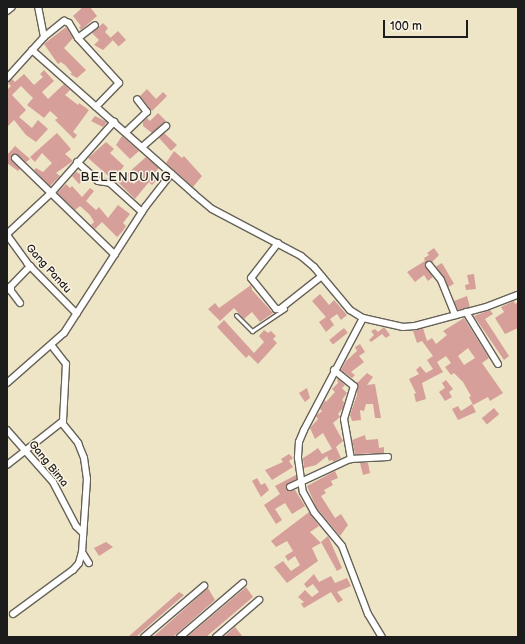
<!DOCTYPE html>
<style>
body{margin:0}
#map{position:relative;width:525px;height:644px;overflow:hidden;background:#eee5c6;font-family:"Balsamiq Sans",sans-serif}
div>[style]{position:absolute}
.building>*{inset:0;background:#d69f9a;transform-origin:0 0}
.roads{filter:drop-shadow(1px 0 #666258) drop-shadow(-1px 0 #666258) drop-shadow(0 1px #666258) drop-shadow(0 -1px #666258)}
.lane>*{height:3px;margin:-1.5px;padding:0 1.5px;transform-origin:1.5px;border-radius:1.5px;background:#fff}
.street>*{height:6px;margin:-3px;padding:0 3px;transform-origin:3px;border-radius:3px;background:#fff}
span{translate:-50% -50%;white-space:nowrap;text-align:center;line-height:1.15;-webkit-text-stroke:3px #fcf5e5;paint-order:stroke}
.street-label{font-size:11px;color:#1c1c1c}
.quarter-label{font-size:13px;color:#1c1c1c;letter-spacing:1px}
.frame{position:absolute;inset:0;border:8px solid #1c1c1c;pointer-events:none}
.scale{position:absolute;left:383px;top:20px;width:85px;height:18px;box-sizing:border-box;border:2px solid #1c1c1c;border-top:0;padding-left:5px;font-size:12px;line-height:14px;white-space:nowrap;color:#1c1c1c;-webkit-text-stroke:3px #fcf5e5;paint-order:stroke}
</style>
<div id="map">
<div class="building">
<div style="clip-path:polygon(83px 7px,90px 7px,97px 16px,81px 30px,79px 27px,81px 26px,73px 16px)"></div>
<div style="clip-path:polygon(103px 23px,108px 28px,105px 32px,113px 40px,103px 50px,94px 45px,99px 40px,92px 33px)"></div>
<div style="clip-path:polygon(66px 27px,73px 38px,64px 48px,86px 70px,77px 78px,70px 74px,72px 73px,65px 65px,61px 62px,58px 64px,44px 44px)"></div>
<div style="left:118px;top:31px;width:12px;height:10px;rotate:48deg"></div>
<div style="clip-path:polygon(44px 70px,54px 81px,42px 92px,48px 99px,64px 84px,70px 90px,65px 95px,78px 105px,79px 103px,89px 110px,73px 132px,77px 135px,74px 139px,55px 120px,58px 118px,50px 111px,44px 118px,27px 105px,33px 98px,21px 86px,12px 95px,26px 110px,19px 117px,32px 128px,38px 120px,48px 129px,36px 142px,26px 135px,14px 120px,7px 127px,7px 90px,11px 86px,8px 83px,12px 79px,15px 82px,24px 74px,34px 85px,43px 77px,40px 74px)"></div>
<div style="clip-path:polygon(147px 89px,156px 99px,163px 92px,167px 96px,152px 111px,140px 96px)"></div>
<div style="clip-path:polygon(158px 113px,166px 121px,152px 133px,143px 126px,143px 122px,147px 118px,150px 121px)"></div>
<div style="clip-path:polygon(95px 116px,107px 122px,103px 127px,91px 121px)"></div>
<div style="clip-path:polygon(57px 133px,71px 149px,65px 154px,73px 161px,56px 173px,60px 176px,50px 186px,34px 170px,36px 168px,43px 172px,52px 163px,42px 153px,35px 162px,30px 157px)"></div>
<div style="clip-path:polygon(164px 133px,177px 145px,171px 151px,159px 138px)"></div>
<div style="clip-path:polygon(122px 136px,139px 151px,130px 159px,116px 145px)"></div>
<div style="clip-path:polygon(106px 142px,114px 149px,110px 153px,124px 166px,113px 180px,88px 158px)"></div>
<div style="clip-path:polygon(15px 146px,30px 159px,26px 162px,18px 155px,12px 155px,11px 160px,20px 169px,18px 171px,7px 163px,7px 155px)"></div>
<div style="clip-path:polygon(174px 151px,182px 158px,184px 156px,202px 176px,193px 187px,166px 163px)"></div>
<div style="clip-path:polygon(evenodd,146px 157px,159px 168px,151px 177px,156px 181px,152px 185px,149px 182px,135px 199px,118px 182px,146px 157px,134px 171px,141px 176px,134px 184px,128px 178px,134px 171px)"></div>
<div style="clip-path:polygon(76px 172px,86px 177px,79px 184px,72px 176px)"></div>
<div style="clip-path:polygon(66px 184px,70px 188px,72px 186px,82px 197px,90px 188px,94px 191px,86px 201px,96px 210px,99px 207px,108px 218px,118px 205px,130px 214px,123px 223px,126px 226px,122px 232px,117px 237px,102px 222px,95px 229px,91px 225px,94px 222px,90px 215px,80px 206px,75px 210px,57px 193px)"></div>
<div style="clip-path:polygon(434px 248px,439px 255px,432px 262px,427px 261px,425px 265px,433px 277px,428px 281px,424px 275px,415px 282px,407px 272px,425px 261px,424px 258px,429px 255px,427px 253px)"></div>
<div style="left:442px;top:263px;width:24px;height:7px;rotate:60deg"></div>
<div style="clip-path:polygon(474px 274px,476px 289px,466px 290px,465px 285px,469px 284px,467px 275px)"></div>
<div style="clip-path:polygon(251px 285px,252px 290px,273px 313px,260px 322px,252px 312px,244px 319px,234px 308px,220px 321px,208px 309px,215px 303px,219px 308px)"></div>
<div style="clip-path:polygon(320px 294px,329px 305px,334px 300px,347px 315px,341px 320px,337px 314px,330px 319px,334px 325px,326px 332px,319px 322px,326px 317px,312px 301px)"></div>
<div style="clip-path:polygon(467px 296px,470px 307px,458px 310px,454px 301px)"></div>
<div style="clip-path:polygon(514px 301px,515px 304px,518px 302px,518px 328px,505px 334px,495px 318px,504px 312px,501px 307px)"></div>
<div style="clip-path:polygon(490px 310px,493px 314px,485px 319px,509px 356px,504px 360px,474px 316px)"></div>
<div style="clip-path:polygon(evenodd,464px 318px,489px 358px,482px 363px,503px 393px,490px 401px,488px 397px,473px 405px,469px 397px,471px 396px,463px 382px,454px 373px,451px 375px,445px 367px,451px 363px,446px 356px,437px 362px,443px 372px,422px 383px,426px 399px,416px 402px,414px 394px,416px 393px,409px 379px,419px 374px,416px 370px,420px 366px,426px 373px,433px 369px,427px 360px,433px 356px,422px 341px,417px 343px,413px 331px,423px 328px,427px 341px,432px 338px,436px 344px,447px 335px,443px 331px,464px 318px,468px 348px,475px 358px,464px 365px,458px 356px,468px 348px)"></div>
<div style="clip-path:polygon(224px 320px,254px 353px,264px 342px,259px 336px,264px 330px,268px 333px,271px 331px,276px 336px,273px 339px,277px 343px,258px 364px,249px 355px,246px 358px,217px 327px)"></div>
<div style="clip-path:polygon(384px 327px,390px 335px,386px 338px,382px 334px,371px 342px,369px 340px,374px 335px,371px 331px,375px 329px,378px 332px)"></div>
<div style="left:344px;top:328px;width:6px;height:19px;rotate:51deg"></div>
<div style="clip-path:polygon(360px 344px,365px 352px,359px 356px,364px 362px,351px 372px,355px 375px,352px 378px,341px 370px,346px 361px,357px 351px,355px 347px)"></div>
<div style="clip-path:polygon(367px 373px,373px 377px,367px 385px,375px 384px,381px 418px,375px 418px,373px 404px,366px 404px,364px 411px,360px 410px,361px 420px,352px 421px,350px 415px,357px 395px,357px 383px)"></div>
<div style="clip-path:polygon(337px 378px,345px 385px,342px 388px,347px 393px,342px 400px,344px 402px,343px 408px,338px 414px,340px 417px,333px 423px,343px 441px,336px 447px,341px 458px,333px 462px,333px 460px,329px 461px,327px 456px,316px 465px,304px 468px,303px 458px,311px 453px,318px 448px,322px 454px,332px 449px,323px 433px,315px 439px,310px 428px,318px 419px,316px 416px,322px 411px,320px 409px,325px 400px,326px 402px,335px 392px,332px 389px,338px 383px)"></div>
<div style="clip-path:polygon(446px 380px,453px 389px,449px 392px,452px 397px,445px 401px,439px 392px,445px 388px,442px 383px)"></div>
<div style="clip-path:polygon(307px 388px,310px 398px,305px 402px,299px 393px)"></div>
<div style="clip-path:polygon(472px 404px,476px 412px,458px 420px,452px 409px,458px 406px,461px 411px)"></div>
<div style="left:494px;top:408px;width:8px;height:16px;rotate:50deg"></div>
<div style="clip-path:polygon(365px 435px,366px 440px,378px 439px,379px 448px,384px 447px,384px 453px,355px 454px,352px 440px)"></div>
<div style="clip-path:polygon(289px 454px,293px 458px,289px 461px,293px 467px,272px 480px,265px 470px,283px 462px,281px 459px)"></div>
<div style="clip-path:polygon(360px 463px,368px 463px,370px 473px,363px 475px)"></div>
<div style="clip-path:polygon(335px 471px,338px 478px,331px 481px,333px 485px,324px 490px,326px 493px,321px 496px,335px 518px,341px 514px,348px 525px,340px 536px,316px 507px,307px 486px)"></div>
<div style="clip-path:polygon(296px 475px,297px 479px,287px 484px,286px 489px,289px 491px,295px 490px,305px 506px,292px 514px,285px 503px,275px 509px,282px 520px,276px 524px,264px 505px,280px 494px,275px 486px)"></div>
<div style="clip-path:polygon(257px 478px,261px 485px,265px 483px,269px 490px,261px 497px,252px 481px)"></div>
<div style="clip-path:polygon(309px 512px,319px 526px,310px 532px,321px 543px,312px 548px,318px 561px,287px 583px,274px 567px,283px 561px,291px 571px,300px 565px,295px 556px,288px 561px,285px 556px,293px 551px,287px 541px,276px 547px,271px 541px)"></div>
<div style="clip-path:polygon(328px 536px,342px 568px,337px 571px,321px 542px)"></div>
<div style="clip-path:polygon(106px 542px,113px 547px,99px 556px,94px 548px)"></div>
<div style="clip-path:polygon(314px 574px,319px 582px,331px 576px,335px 583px,347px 578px,351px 586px,337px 592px,343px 600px,338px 603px,331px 592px,304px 608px,301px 604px,304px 602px,298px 597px,305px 590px,312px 597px,319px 592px,313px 584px,307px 588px,304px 584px)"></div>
<div style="clip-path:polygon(246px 587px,253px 597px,206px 637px,187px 637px)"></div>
<div style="clip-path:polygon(208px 588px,215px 600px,173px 637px,153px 637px)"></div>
<div style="clip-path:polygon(179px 592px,184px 595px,136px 637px,128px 637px)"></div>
<div style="clip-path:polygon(235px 627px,243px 637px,224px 637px)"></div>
</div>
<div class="roads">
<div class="lane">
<div style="left:236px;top:315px;width:23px;rotate:45deg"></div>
<div style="left:252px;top:331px;width:40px;rotate:-34deg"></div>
</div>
<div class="street">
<div style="left:7px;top:11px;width:6px;rotate:-39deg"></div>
<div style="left:44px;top:37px;width:26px;rotate:-39deg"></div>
<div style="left:64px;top:21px;width:5px;rotate:22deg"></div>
<div style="left:69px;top:23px;width:17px;rotate:59deg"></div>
<div style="left:78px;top:38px;width:21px;rotate:-37deg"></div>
<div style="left:78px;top:38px;width:61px;rotate:47.7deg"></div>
<div style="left:119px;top:83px;width:33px;rotate:134deg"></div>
<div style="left:32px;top:50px;width:217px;rotate:41.6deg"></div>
<div style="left:194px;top:194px;width:23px;rotate:40deg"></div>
<div style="left:212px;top:209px;width:101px;rotate:27.8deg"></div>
<div style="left:301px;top:256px;width:17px;rotate:40deg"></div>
<div style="left:314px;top:267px;width:56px;rotate:50.1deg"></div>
<div style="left:350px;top:310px;width:15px;rotate:32deg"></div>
<div style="left:363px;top:318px;width:41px;rotate:12.7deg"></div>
<div style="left:403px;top:327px;width:12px;rotate:-5deg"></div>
<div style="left:415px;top:326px;width:73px;rotate:-15deg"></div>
<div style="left:486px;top:307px;width:34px;rotate:-21deg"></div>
<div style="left:7px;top:78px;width:55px;rotate:-47.9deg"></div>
<div style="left:44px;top:37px;width:31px;rotate:-101deg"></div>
<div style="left:126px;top:132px;width:29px;rotate:-44deg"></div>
<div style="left:147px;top:112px;width:16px;rotate:-128deg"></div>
<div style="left:142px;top:147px;width:32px;rotate:-41deg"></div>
<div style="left:15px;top:158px;width:139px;rotate:44.1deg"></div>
<div style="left:77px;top:162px;width:28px;rotate:42deg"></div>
<div style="left:98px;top:181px;width:12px;rotate:9deg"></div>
<div style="left:110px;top:183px;width:43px;rotate:42.2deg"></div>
<div style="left:7px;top:234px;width:62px;rotate:-43deg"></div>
<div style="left:52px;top:192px;width:94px;rotate:-48.5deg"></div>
<div style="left:7px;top:235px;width:34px;rotate:54deg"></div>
<div style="left:27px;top:263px;width:71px;rotate:45.6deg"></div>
<div style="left:278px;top:243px;width:44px;rotate:127.6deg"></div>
<div style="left:251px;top:278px;width:40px;rotate:51deg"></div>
<div style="left:276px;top:309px;width:4px"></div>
<div style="left:280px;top:309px;width:53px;rotate:-38.2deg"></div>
<div style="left:429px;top:265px;width:19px;rotate:51deg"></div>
<div style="left:441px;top:280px;width:38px;rotate:68deg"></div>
<div style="left:20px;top:303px;width:15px;rotate:-127deg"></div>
<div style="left:11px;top:291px;width:5px;rotate:-90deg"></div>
<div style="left:11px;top:286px;width:28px;rotate:-46deg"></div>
<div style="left:466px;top:312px;width:61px;rotate:58.4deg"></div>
<div style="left:363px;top:318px;width:127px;rotate:117.8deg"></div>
<div style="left:304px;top:430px;width:13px;rotate:113deg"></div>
<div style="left:299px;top:442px;width:16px;rotate:94deg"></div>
<div style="left:298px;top:458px;width:34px;rotate:82deg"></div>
<div style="left:303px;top:492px;width:23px;rotate:61deg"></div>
<div style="left:314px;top:512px;width:44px;rotate:50.5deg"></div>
<div style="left:342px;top:546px;width:73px;rotate:69.1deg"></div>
<div style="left:368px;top:614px;width:27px;rotate:59deg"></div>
<div style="left:334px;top:370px;width:26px;rotate:39deg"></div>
<div style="left:354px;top:386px;width:34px;rotate:107deg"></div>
<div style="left:344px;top:419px;width:41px;rotate:80.1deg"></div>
<div style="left:7px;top:383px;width:76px;rotate:-41.3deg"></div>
<div style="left:64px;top:333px;width:151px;rotate:-57.2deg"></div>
<div style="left:146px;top:206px;width:41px;rotate:-52deg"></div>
<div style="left:62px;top:423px;width:26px;rotate:51deg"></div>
<div style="left:78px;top:443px;width:16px;rotate:68deg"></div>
<div style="left:84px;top:458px;width:21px;rotate:82deg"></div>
<div style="left:87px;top:479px;width:73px;rotate:93.9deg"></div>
<div style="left:82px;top:552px;width:13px;rotate:58deg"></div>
<div style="left:7px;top:430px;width:69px;rotate:48.5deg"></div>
<div style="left:53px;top:482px;width:50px;rotate:62.4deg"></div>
<div style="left:76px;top:526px;width:10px;rotate:45deg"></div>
<div style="left:7px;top:465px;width:71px;rotate:-38.2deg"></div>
<div style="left:63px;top:421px;width:57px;rotate:-87deg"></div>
<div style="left:66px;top:364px;width:24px;rotate:-128deg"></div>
<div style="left:290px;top:487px;width:66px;rotate:-25deg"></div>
<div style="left:350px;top:459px;width:38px;rotate:-3deg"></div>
<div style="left:13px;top:614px;width:74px;rotate:-36.3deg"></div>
<div style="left:73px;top:570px;width:9px;rotate:-49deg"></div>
<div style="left:79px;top:563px;width:11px;rotate:-75deg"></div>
<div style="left:144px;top:637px;width:79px;rotate:-40.4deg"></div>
<div style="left:180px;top:637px;width:83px;rotate:-40.6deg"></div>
<div style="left:216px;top:637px;width:57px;rotate:-40.7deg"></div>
</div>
</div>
<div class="street-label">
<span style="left:48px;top:269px;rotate:48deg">Gang Pandu</span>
<span style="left:48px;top:464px;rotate:51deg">Gang Bima</span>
</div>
<div class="quarter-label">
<span style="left:126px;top:177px">BELENDUNG</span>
</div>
<div class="frame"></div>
<div class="scale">100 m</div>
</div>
